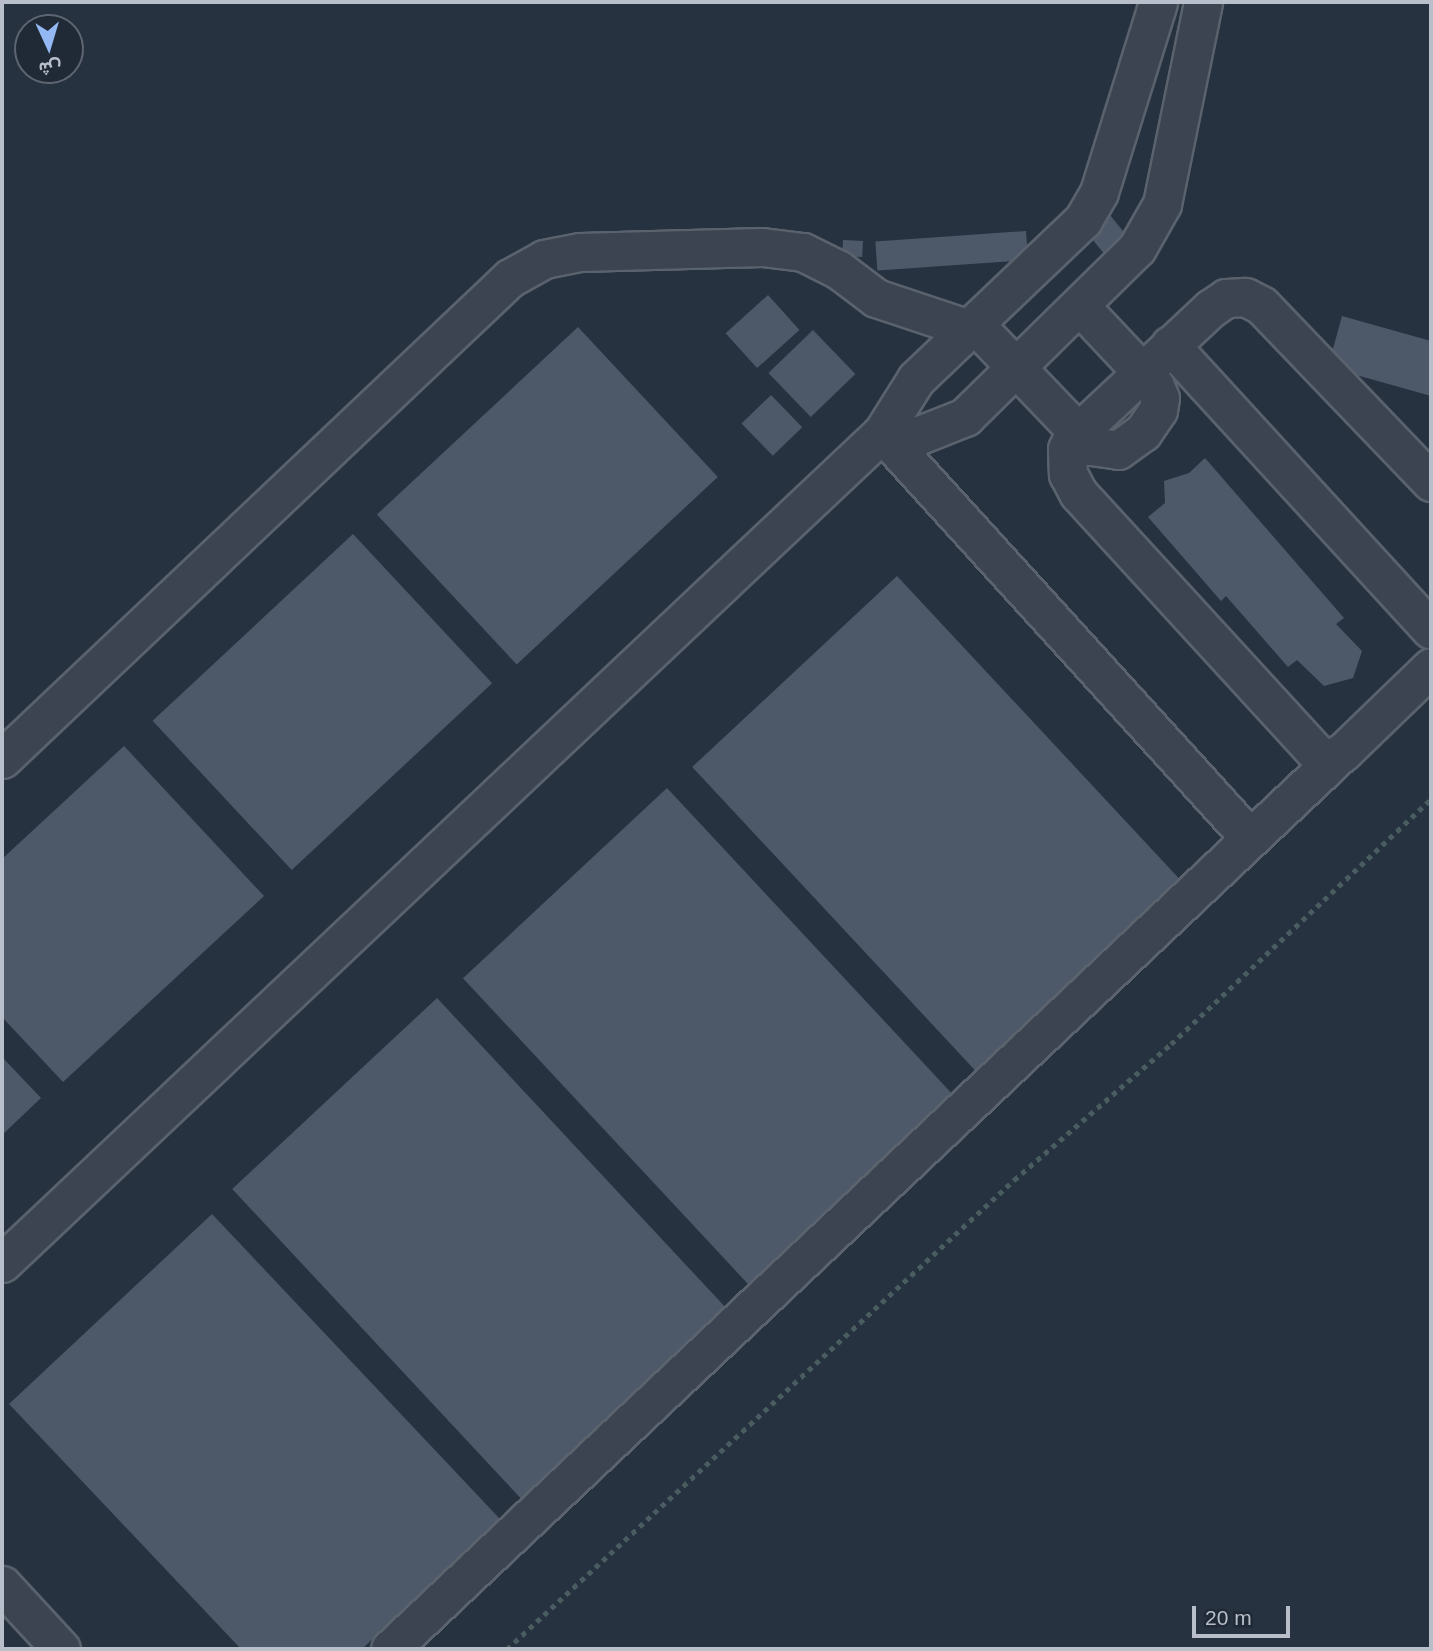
<!DOCTYPE html>
<meta charset="utf-8">
<style>
body{margin:0}
#map{position:relative;width:1433px;height:1651px;overflow:hidden;background:#273240;font-family:Arial,Vazirmatn,sans-serif}
div>[style]{position:absolute}
.building>*{inset:0;background:#4d5969;transform-origin:0 0}
.path>*{height:4.5px;margin-top:-2.25px;transform-origin:0;background:repeating-linear-gradient(90deg,#495d60 0 5px,transparent 0 10px)}
.roads{filter:drop-shadow(2px 0 #59626d) drop-shadow(-2px 0 #59626d) drop-shadow(0 2px #59626d) drop-shadow(0 -2px #59626d)}
.minor>*{height:37px;margin:-18.5px;padding:0 18.5px;transform-origin:18.5px;border-radius:18.5px;background:#3b4450}
span{translate:-50% -50%;white-space:nowrap;text-align:center;line-height:1.15;-webkit-text-stroke:5px #202936;paint-order:stroke}
.frame{position:absolute;inset:0;border:4px solid #b8bfca;pointer-events:none}
.north{position:absolute;left:14px;top:14px;width:70px;height:70px;box-sizing:border-box;background:#202936;border:2px solid #5d6571;border-radius:50%;rotate:176deg;font-size:19px;font-weight:700;line-height:28px;text-align:center;color:#b8bfca}
.north::after{content:'';display:block;margin:auto;width:24px;height:32px;background:#93b8f4;clip-path:polygon(50% 0,100% 100%,50% 72%,0 100%)}
.scale{position:absolute;left:1192px;top:1606px;width:98px;height:32px;box-sizing:border-box;border:4px solid #b8bfca;border-top:0;padding-left:9px;font-size:21px;line-height:24px;white-space:nowrap;color:#b8bfca;-webkit-text-stroke:5px #202936;paint-order:stroke}
</style>
<div id="map">
<div class="building">
<div style="left:1110px;top:215px;width:26px;height:29px;rotate:51deg"></div>
<div style="left:1026px;top:231px;width:29px;height:151px;rotate:86deg"></div>
<div style="left:843px;top:240px;width:20px;height:16px;rotate:3deg"></div>
<div style="left:768px;top:295px;width:47px;height:57px;rotate:48deg"></div>
<div style="clip-path:polygon(1342px 316px,1431px 341px,1431px 396px,1328px 367px)"></div>
<div style="left:578px;top:327px;width:205px;height:275px;rotate:47deg"></div>
<div style="left:813px;top:330px;width:61px;height:62px;rotate:46deg"></div>
<div style="left:771px;top:395px;width:45px;height:41px;rotate:46deg"></div>
<div style="clip-path:polygon(1205px 458px,1344px 618px,1336px 624px,1362px 651px,1353px 678px,1324px 686px,1297px 660px,1288px 667px,1226px 596px,1221px 601px,1148px 517px,1165px 503px,1164px 481px,1189px 473px)"></div>
<div style="left:353px;top:534px;width:204px;height:274px;rotate:47deg"></div>
<div style="left:897px;top:576px;width:419px;height:280px;rotate:47deg"></div>
<div style="clip-path:polygon(124px 746px,264px 896px,63px 1082px,2px 1017px,2px 859px)"></div>
<div style="left:667px;top:788px;width:421px;height:279px;rotate:47deg"></div>
<div style="left:437px;top:998px;width:424px;height:280px;rotate:47deg"></div>
<div style="clip-path:polygon(2px 1057px,41px 1098px,2px 1135px)"></div>
<div style="clip-path:polygon(212px 1214px,500px 1519px,362px 1649px,241px 1649px,9px 1404px)"></div>
</div>
<div class="path">
<div style="left:507px;top:1649px;width:691px;rotate:-42.77deg"></div>
<div style="left:1014px;top:1180px;width:208px;rotate:-40.9deg"></div>
<div style="left:1171px;top:1044px;width:357px;rotate:-43.3deg"></div>
</div>
<div class="roads">
<div class="minor">
<div style="left:1170px;top:345px;width:386px;rotate:47.5deg"></div>
<div style="left:882px;top:433px;width:35px;rotate:5deg"></div>
<div style="left:917px;top:436px;width:52px;rotate:-21.6deg"></div>
<div style="left:965px;top:417px;width:241px;rotate:-44.5deg"></div>
<div style="left:1137px;top:248px;width:51px;rotate:-60.4deg"></div>
<div style="left:1162px;top:204px;width:206px;rotate:-78.5deg"></div>
<div style="left:882px;top:433px;width:546px;rotate:47.75deg"></div>
<div style="left:1431px;top:482px;width:245px;rotate:-133.8deg"></div>
<div style="left:1261px;top:305px;width:18px;rotate:-153deg"></div>
<div style="left:1245px;top:297px;width:19px;rotate:177deg"></div>
<div style="left:1226px;top:298px;width:18px;rotate:146deg"></div>
<div style="left:1211px;top:308px;width:190px;rotate:136.9deg"></div>
<div style="left:1072px;top:438px;width:12px;rotate:114deg"></div>
<div style="left:1067px;top:449px;width:25px;rotate:88deg"></div>
<div style="left:1068px;top:474px;width:21px;rotate:62deg"></div>
<div style="left:1078px;top:493px;width:355px;rotate:47.5deg"></div>
<div style="left:1318px;top:755px;width:14px;rotate:12deg"></div>
<div style="left:1332px;top:758px;width:13px;rotate:-29deg"></div>
<div style="left:1343px;top:752px;width:122px;rotate:-44deg"></div>
<div style="left:2px;top:759px;width:700px;rotate:-43.44deg"></div>
<div style="left:510px;top:278px;width:39px;rotate:-29deg"></div>
<div style="left:544px;top:259px;width:37px;rotate:-11deg"></div>
<div style="left:580px;top:252px;width:182px;rotate:-1.6deg"></div>
<div style="left:762px;top:247px;width:41px;rotate:7deg"></div>
<div style="left:803px;top:252px;width:40px;rotate:26.6deg"></div>
<div style="left:839px;top:270px;width:46px;rotate:37.1deg"></div>
<div style="left:876px;top:298px;width:114px;rotate:18.4deg"></div>
<div style="left:984px;top:334px;width:155px;rotate:46.3deg"></div>
<div style="left:1091px;top:446px;width:27px;rotate:8deg"></div>
<div style="left:1118px;top:450px;width:31px;rotate:-36deg"></div>
<div style="left:1143px;top:432px;width:27px;rotate:-56deg"></div>
<div style="left:1158px;top:410px;width:12px;rotate:-81deg"></div>
<div style="left:1160px;top:398px;width:13px;rotate:-113deg"></div>
<div style="left:1155px;top:386px;width:110px;rotate:-133.2deg"></div>
<div style="left:2px;top:1263px;width:1210px;rotate:-43.33deg"></div>
<div style="left:882px;top:433px;width:64px;rotate:-57.8deg"></div>
<div style="left:916px;top:379px;width:231px;rotate:-43.6deg"></div>
<div style="left:1083px;top:220px;width:32px;rotate:-60deg"></div>
<div style="left:1099px;top:192px;width:199px;rotate:-72.7deg"></div>
<div style="left:2px;top:1585px;width:87px;rotate:47.3deg"></div>
<div style="left:390px;top:1649px;width:1302px;rotate:-43.29deg"></div>
</div>
</div>
<div class="frame"></div>
<div class="north">ش</div>
<div class="scale">20 m</div>
</div>
